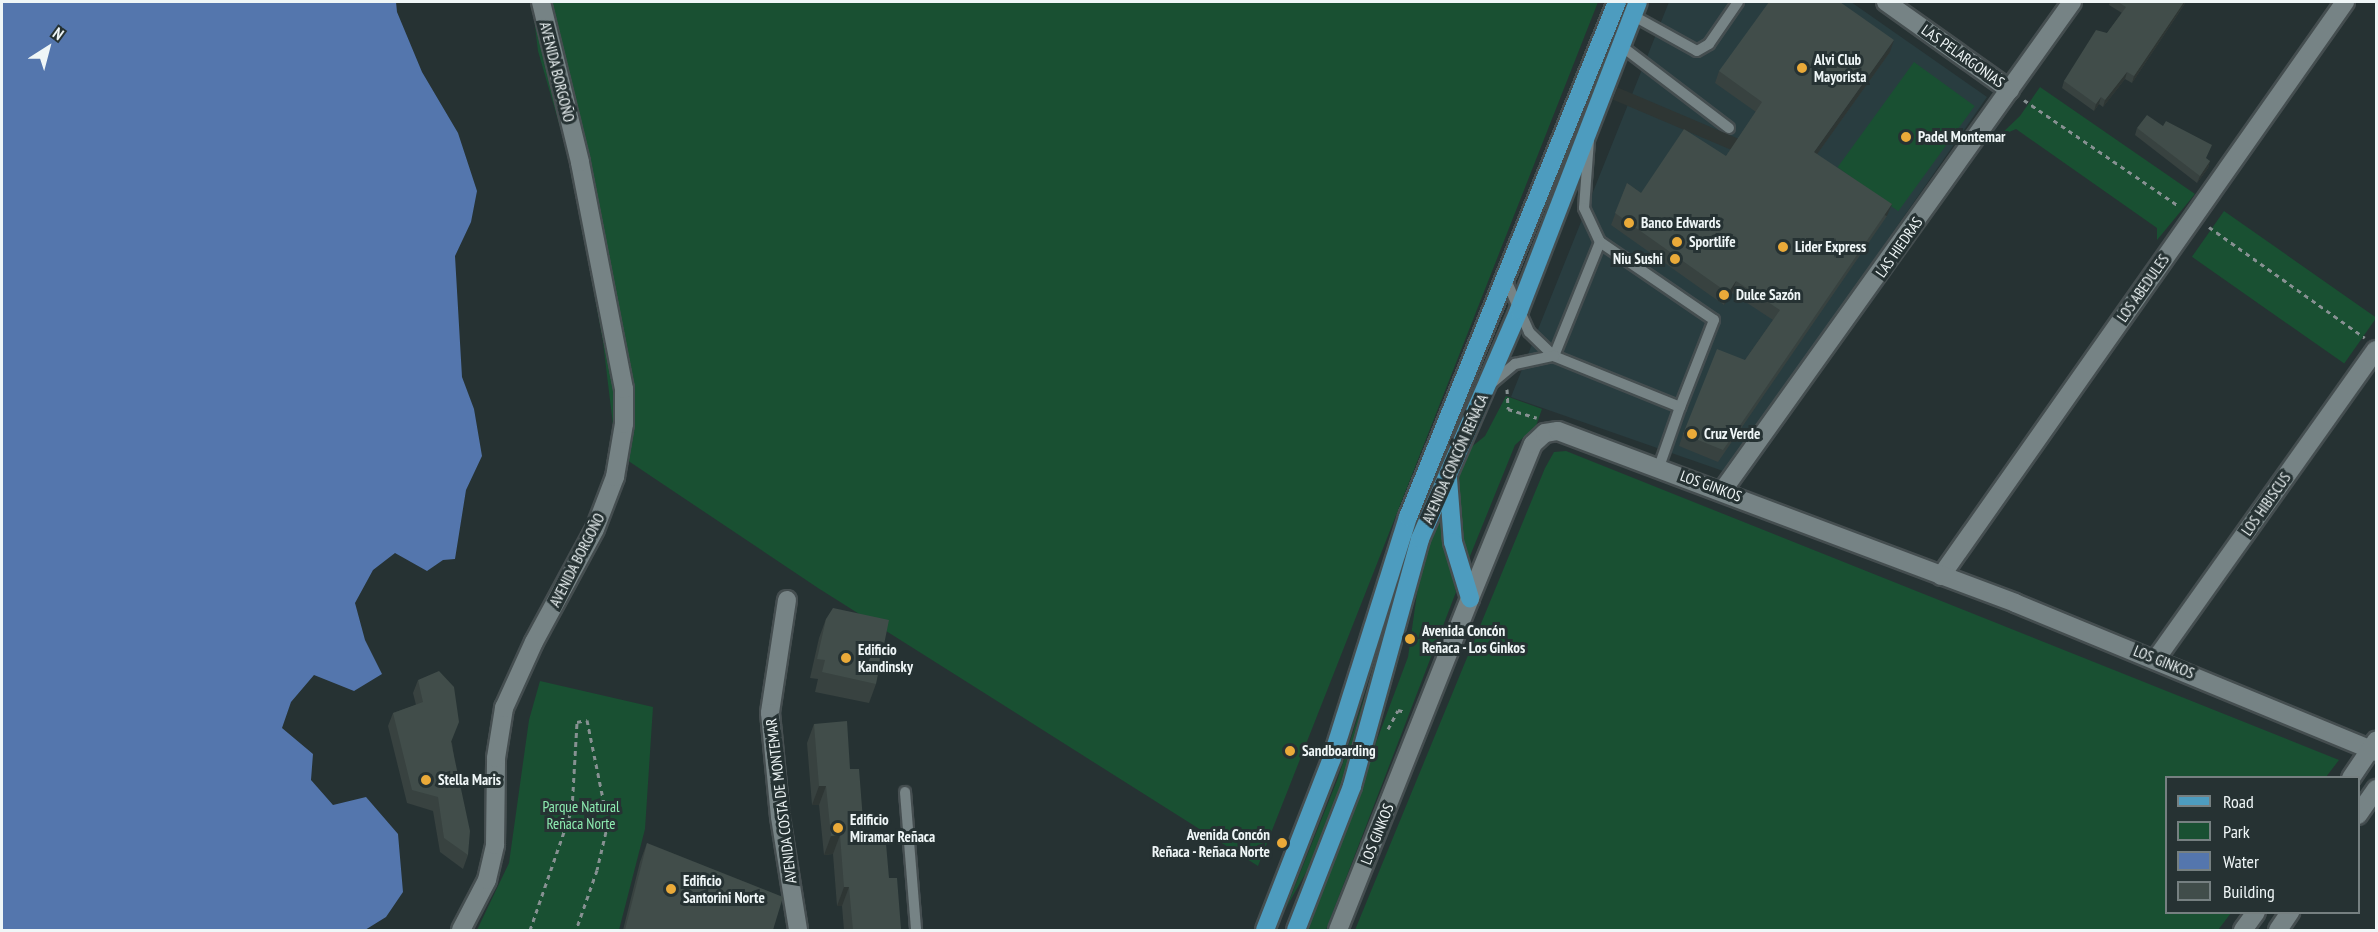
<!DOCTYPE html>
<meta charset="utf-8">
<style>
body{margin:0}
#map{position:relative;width:2378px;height:932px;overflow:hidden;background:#263233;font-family:"PT Sans Narrow",sans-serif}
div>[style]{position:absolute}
.built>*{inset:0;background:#293d40}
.green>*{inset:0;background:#195032;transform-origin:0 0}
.water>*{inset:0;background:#5476ad}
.path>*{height:3px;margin-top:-1.5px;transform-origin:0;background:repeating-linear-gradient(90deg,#879192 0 4.5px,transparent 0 9px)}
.roads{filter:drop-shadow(2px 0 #454e50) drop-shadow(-2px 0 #454e50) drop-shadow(0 2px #454e50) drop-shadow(0 -2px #454e50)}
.service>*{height:10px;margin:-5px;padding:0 5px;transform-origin:5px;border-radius:5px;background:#768385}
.minor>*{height:18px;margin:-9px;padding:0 9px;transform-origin:9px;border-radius:9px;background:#768385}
.tertiary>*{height:18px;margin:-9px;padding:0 9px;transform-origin:9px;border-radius:9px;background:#768385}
.secondary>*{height:18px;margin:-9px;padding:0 9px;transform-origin:9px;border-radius:9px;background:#768385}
.primary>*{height:18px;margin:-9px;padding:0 9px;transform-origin:9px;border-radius:9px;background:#4d9cbf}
.wall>*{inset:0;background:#384240}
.shaded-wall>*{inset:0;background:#2e3634;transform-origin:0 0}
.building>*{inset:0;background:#414d4a}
.dots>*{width:16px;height:16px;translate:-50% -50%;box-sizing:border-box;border:3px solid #263233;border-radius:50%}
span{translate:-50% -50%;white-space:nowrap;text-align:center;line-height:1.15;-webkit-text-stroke:6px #263233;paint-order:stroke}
.street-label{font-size:15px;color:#eff6f7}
.poi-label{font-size:15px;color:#eff6f7;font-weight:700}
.left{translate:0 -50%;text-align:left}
.right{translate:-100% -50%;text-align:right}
.park-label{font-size:15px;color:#8eedb2}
.frame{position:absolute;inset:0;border:3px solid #eff6f7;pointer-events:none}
.legend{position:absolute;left:2165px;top:776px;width:195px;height:138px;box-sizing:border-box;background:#263233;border:2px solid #768081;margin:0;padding:8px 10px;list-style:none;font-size:18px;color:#eff6f7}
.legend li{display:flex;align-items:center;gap:12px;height:30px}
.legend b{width:30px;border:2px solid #768081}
.north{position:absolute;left:18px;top:18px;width:60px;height:60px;-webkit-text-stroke:4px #263233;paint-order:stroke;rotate:36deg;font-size:16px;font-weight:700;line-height:24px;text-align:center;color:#eff6f7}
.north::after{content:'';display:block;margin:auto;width:21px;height:27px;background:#eff6f7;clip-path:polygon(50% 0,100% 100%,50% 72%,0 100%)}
</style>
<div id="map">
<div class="built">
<div style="clip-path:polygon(1669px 2px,1851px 2px,1987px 97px,1726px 472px,1511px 397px)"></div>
</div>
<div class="green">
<div style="clip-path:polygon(532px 2px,1598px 2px,1258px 866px,818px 588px,612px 450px,613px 425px,603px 342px,571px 165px,538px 51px)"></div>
<div style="left:1914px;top:62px;width:75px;height:130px;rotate:36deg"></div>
<div style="clip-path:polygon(2040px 87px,2195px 194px,2157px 240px,2157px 228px,2016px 129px,1998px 137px,2020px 116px)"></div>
<div style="left:2224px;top:211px;width:186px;height:56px;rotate:35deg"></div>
<div style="clip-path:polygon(1506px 396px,1542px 409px,1536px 426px,1515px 445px,1466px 566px,1453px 487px,1469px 449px,1485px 436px)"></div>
<div style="clip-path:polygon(1566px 451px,2339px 760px,2326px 777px,2166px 778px,2166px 912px,2231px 913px,2218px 930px,1355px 930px,1545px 468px,1554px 452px)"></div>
<div style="clip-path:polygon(1440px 515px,1456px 592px,1326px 930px,1306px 930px,1408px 657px,1422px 558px)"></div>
<div style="clip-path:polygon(540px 681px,653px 707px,645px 829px,619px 930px,477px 930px,509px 863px,529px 720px)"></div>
<div style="clip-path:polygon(1368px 686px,1352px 765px,1317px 853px,1286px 908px,1338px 778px)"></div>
</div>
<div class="water">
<div style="clip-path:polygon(2px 2px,396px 2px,397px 12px,422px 72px,458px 133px,477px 191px,471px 222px,455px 256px,462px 377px,474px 409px,482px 456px,466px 490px,455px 559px,443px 560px,427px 571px,395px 553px,373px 570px,355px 603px,365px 640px,382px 674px,354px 691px,314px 675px,291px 702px,282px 728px,313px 754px,311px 780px,333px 805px,366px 797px,398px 834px,403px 892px,386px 917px,365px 930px,2px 930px)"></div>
</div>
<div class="path">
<div style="left:2024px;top:100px;width:188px;rotate:34.4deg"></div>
<div style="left:2209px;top:227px;width:191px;rotate:35.4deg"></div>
<div style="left:1507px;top:389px;width:20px;rotate:87deg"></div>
<div style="left:1508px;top:409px;width:30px;rotate:17deg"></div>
<div style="left:1388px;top:729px;width:21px;rotate:-62deg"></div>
<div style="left:1398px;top:710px;width:8px;rotate:14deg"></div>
<div style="left:530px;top:930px;width:128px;rotate:-70.9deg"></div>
<div style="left:572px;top:809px;width:87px;rotate:-86.7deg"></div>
<div style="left:577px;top:722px;width:10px;rotate:-11deg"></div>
<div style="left:587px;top:720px;width:105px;rotate:78.5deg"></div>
<div style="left:608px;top:823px;width:48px;rotate:103.2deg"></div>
<div style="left:597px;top:870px;width:64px;rotate:109.3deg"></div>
</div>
<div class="roads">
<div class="service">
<div style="left:1632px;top:15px;width:74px;rotate:29deg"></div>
<div style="left:1697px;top:51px;width:14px;rotate:-30deg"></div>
<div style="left:1709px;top:44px;width:51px;rotate:-55.4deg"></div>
<div style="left:1620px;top:45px;width:137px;rotate:37.3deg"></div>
<div style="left:1589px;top:140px;width:68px;rotate:94.2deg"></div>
<div style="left:1584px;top:208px;width:38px;rotate:65deg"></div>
<div style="left:1600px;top:242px;width:138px;rotate:34.4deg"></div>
<div style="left:1714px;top:320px;width:93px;rotate:111.3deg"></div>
<div style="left:1680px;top:407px;width:136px;rotate:-158deg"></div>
<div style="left:1554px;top:356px;width:123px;rotate:-68deg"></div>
<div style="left:1506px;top:280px;width:57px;rotate:66.1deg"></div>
<div style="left:1529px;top:332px;width:35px;rotate:44deg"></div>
<div style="left:1492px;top:383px;width:30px;rotate:-40deg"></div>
<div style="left:1515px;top:364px;width:40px;rotate:-12deg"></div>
<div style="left:1659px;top:467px;width:64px;rotate:-70.7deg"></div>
<div style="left:905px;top:792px;width:138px;rotate:85.4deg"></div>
</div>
<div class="minor">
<div style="left:1886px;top:2px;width:152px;rotate:35.4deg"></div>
<div style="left:1723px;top:490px;width:600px;rotate:-54.43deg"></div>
<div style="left:1941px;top:576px;width:702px;rotate:-54.86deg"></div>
<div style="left:1470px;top:598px;width:166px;rotate:-67.8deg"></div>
<div style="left:1533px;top:444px;width:16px;rotate:-43deg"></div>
<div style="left:1545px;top:433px;width:13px;rotate:-9deg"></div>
<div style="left:1558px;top:431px;width:488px;rotate:20.6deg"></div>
<div style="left:2015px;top:603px;width:391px;rotate:22.4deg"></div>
<div style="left:787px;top:600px;width:114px;rotate:98.6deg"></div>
<div style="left:770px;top:713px;width:104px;rotate:84.5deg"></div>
<div style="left:780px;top:817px;width:114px;rotate:80.9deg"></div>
<div style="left:2156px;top:659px;width:379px;rotate:-54.6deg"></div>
</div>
<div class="tertiary">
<div style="left:2351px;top:778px;width:45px;rotate:-56deg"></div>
<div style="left:2358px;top:815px;width:32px;rotate:-55deg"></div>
<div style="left:1338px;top:930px;width:357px;rotate:-68.3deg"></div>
<div style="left:2243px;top:930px;width:22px;rotate:-54deg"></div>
<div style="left:2278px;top:930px;width:22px;rotate:-56deg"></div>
</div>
<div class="secondary">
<div style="left:461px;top:930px;width:56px;rotate:-62.5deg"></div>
<div style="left:487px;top:880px;width:36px;rotate:-77deg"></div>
<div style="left:495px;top:845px;width:87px;rotate:-89.3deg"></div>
<div style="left:496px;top:758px;width:51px;rotate:-80.9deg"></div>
<div style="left:504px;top:708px;width:72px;rotate:-65.6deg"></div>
<div style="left:534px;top:642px;width:128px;rotate:-61.6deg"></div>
<div style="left:595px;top:529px;width:56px;rotate:-69deg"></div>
<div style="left:615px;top:477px;width:54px;rotate:-80.4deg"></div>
<div style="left:624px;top:424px;width:35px;rotate:-90deg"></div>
<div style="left:624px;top:389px;width:231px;rotate:-101deg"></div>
<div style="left:580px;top:162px;width:165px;rotate:-103.7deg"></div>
</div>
<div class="primary">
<div style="left:1448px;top:479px;width:63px;rotate:85.5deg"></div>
<div style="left:1453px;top:542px;width:59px;rotate:73.1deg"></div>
<div style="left:1265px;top:930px;width:185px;rotate:-68.7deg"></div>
<div style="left:1332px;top:758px;width:253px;rotate:-72.5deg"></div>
<div style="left:1408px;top:517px;width:556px;rotate:-67.91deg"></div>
<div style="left:1296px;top:930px;width:155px;rotate:-68.7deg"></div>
<div style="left:1352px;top:786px;width:256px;rotate:-74.6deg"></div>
<div style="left:1420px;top:539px;width:249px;rotate:-66.6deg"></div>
<div style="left:1519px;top:310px;width:330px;rotate:-68.9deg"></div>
</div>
</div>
<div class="wall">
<div style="clip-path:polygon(2110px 2px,2186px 2px,2132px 83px,2125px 79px,2103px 107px,2099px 104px,2094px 111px,2062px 88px,2064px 81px,2107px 33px,2122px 13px,2109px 5px)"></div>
<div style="clip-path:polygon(1890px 52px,1817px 154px,1887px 216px,1718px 462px,1679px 446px,1683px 434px,1745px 360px,1773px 320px,1732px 293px,1724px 305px,1611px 225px,1627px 183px,1641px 193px,1726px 156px,1756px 112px,1715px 83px,1719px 71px)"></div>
<div style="clip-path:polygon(2137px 128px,2210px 161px,2208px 168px,2197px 183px,2135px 135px)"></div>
<div style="clip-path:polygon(826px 619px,876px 684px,869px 703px,815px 692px,818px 679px,810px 678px,819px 638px)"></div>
<div style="clip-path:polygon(418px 680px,452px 743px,468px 855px,463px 869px,440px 852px,433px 811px,407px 803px,388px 726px,393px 713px,416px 705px,413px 693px)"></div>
<div style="clip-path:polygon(814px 724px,850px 769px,864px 833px,889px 878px,901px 930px,844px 930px,842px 906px,837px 906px,833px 854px,824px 855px,819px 805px,812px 805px,807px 743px)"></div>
<div style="clip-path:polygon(647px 843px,773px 930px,623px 930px,640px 862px)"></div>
</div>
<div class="shaded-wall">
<div style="clip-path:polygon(2184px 2px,2186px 2px,2185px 3px,2132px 83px,2134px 76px)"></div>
<div style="clip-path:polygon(1894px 40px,1890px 52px,1810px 164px,1814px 152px)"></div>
<div style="clip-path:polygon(2127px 72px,2125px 79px,2103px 107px,2105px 100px)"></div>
<div style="clip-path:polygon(2101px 97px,2099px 104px,2094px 111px,2096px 104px)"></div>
<div style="clip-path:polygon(2210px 161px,2208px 168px,2197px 183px,2200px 176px)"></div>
<div style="left:1892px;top:204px;width:13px;height:298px;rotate:113deg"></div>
<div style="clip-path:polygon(1736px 281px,1732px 293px,1724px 305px,1728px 293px)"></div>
<div style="clip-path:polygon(819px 786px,826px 786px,819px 805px,812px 805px)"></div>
<div style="clip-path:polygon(840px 835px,833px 854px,824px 855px,831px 836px)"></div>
<div style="clip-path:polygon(844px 887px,849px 887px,842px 906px,837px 906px)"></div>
</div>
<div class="building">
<div style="clip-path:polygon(1769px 2px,1840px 2px,1894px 40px,1814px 152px,1892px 204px,1723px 450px,1683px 434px,1717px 349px,1745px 360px,1780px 310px,1736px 281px,1728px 293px,1615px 213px,1627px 183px,1641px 193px,1684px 129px,1726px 156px,1762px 102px,1719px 71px)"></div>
<div style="clip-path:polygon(2118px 2px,2184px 2px,2134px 76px,2127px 72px,2105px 100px,2101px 97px,2096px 104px,2064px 81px,2096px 30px,2107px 33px,2126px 7px)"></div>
<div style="clip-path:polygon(2147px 115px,2163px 126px,2166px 121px,2212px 145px,2206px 158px,2210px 161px,2200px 176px,2137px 128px)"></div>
<div style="clip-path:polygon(833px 608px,889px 620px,876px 684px,822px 672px,825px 660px,817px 659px,826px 619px)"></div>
<div style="clip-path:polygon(439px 671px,454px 687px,459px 722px,451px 742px,470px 831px,468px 855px,444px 838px,438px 797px,412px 790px,393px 713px,423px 702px,418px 680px)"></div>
<div style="clip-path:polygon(847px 721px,850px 769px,859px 769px,864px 833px,885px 832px,889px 878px,897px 878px,901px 929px,887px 930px,853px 930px,849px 887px,844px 887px,840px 835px,831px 836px,826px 786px,819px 786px,814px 724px)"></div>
<div style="clip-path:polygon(647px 843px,783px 897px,773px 930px,625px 930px)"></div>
</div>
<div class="dots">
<div style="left:1802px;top:68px;background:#eaaa39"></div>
<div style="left:1906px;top:137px;background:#eaaa39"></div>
<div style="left:1629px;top:223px;background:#eaaa39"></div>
<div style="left:1677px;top:242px;background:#eaaa39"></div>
<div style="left:1783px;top:247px;background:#eaaa39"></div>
<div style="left:1675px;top:259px;background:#eaaa39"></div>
<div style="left:1724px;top:295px;background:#eaaa39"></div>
<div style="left:1692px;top:434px;background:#eaaa39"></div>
<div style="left:1410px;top:639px;background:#eaaa39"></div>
<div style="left:846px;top:658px;background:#eaaa39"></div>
<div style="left:1290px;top:751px;background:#eaaa39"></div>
<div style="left:426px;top:780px;background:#eaaa39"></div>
<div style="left:838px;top:828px;background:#eaaa39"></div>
<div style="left:1282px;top:843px;background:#eaaa39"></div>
<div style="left:671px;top:889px;background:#eaaa39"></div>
</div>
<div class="street-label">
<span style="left:1963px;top:56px;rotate:35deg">LAS PELARGONIAS</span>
<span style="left:557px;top:72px;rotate:76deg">AVENIDA BORGOÑO</span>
<span style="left:1899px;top:247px;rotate:-55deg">LAS HIEDRAS</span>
<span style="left:2143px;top:288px;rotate:-55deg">LOS ABEDULES</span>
<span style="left:1455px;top:459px;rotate:-66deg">AVENIDA CONCÓN REÑACA</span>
<span style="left:1711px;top:486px;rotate:20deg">LOS GINKOS</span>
<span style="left:2266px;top:504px;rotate:-55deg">LOS HIBISCUS</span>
<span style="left:577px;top:560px;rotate:-63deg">AVENIDA BORGOÑO</span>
<span style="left:2164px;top:662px;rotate:22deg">LOS GINKOS</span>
<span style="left:781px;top:801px;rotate:-97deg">AVENIDA COSTA DE MONTEMAR</span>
<span style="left:1377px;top:834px;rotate:-68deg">LOS GINKOS</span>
</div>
<div class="poi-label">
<span class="left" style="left:1814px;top:68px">Alvi Club<br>Mayorista</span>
<span class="left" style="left:1918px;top:137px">Padel Montemar</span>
<span class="left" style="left:1641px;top:223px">Banco Edwards</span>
<span class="left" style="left:1689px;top:242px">Sportlife</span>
<span class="left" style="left:1795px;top:247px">Lider Express</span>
<span class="right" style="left:1663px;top:259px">Niu Sushi</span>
<span class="left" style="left:1736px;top:295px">Dulce Sazón</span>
<span class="left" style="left:1704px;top:434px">Cruz Verde</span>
<span class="left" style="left:1422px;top:639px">Avenida Concón<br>Reñaca - Los Ginkos</span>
<span class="left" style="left:858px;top:658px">Edificio<br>Kandinsky</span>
<span class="left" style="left:1302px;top:751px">Sandboarding</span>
<span class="left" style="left:438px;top:780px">Stella Maris</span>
<span class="left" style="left:850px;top:828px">Edificio<br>Miramar Reñaca</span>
<span class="right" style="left:1270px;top:843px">Avenida Concón<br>Reñaca - Reñaca Norte</span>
<span class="left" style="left:683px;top:889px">Edificio<br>Santorini Norte</span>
</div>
<div class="park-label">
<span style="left:581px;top:815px">Parque Natural<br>Reñaca Norte</span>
</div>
<div class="frame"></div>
<ul class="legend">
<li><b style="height:8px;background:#4d9cbf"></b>Road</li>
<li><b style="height:16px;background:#195032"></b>Park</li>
<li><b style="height:16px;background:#5476ad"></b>Water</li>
<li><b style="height:16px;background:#414d4a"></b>Building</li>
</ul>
<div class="north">N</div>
</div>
